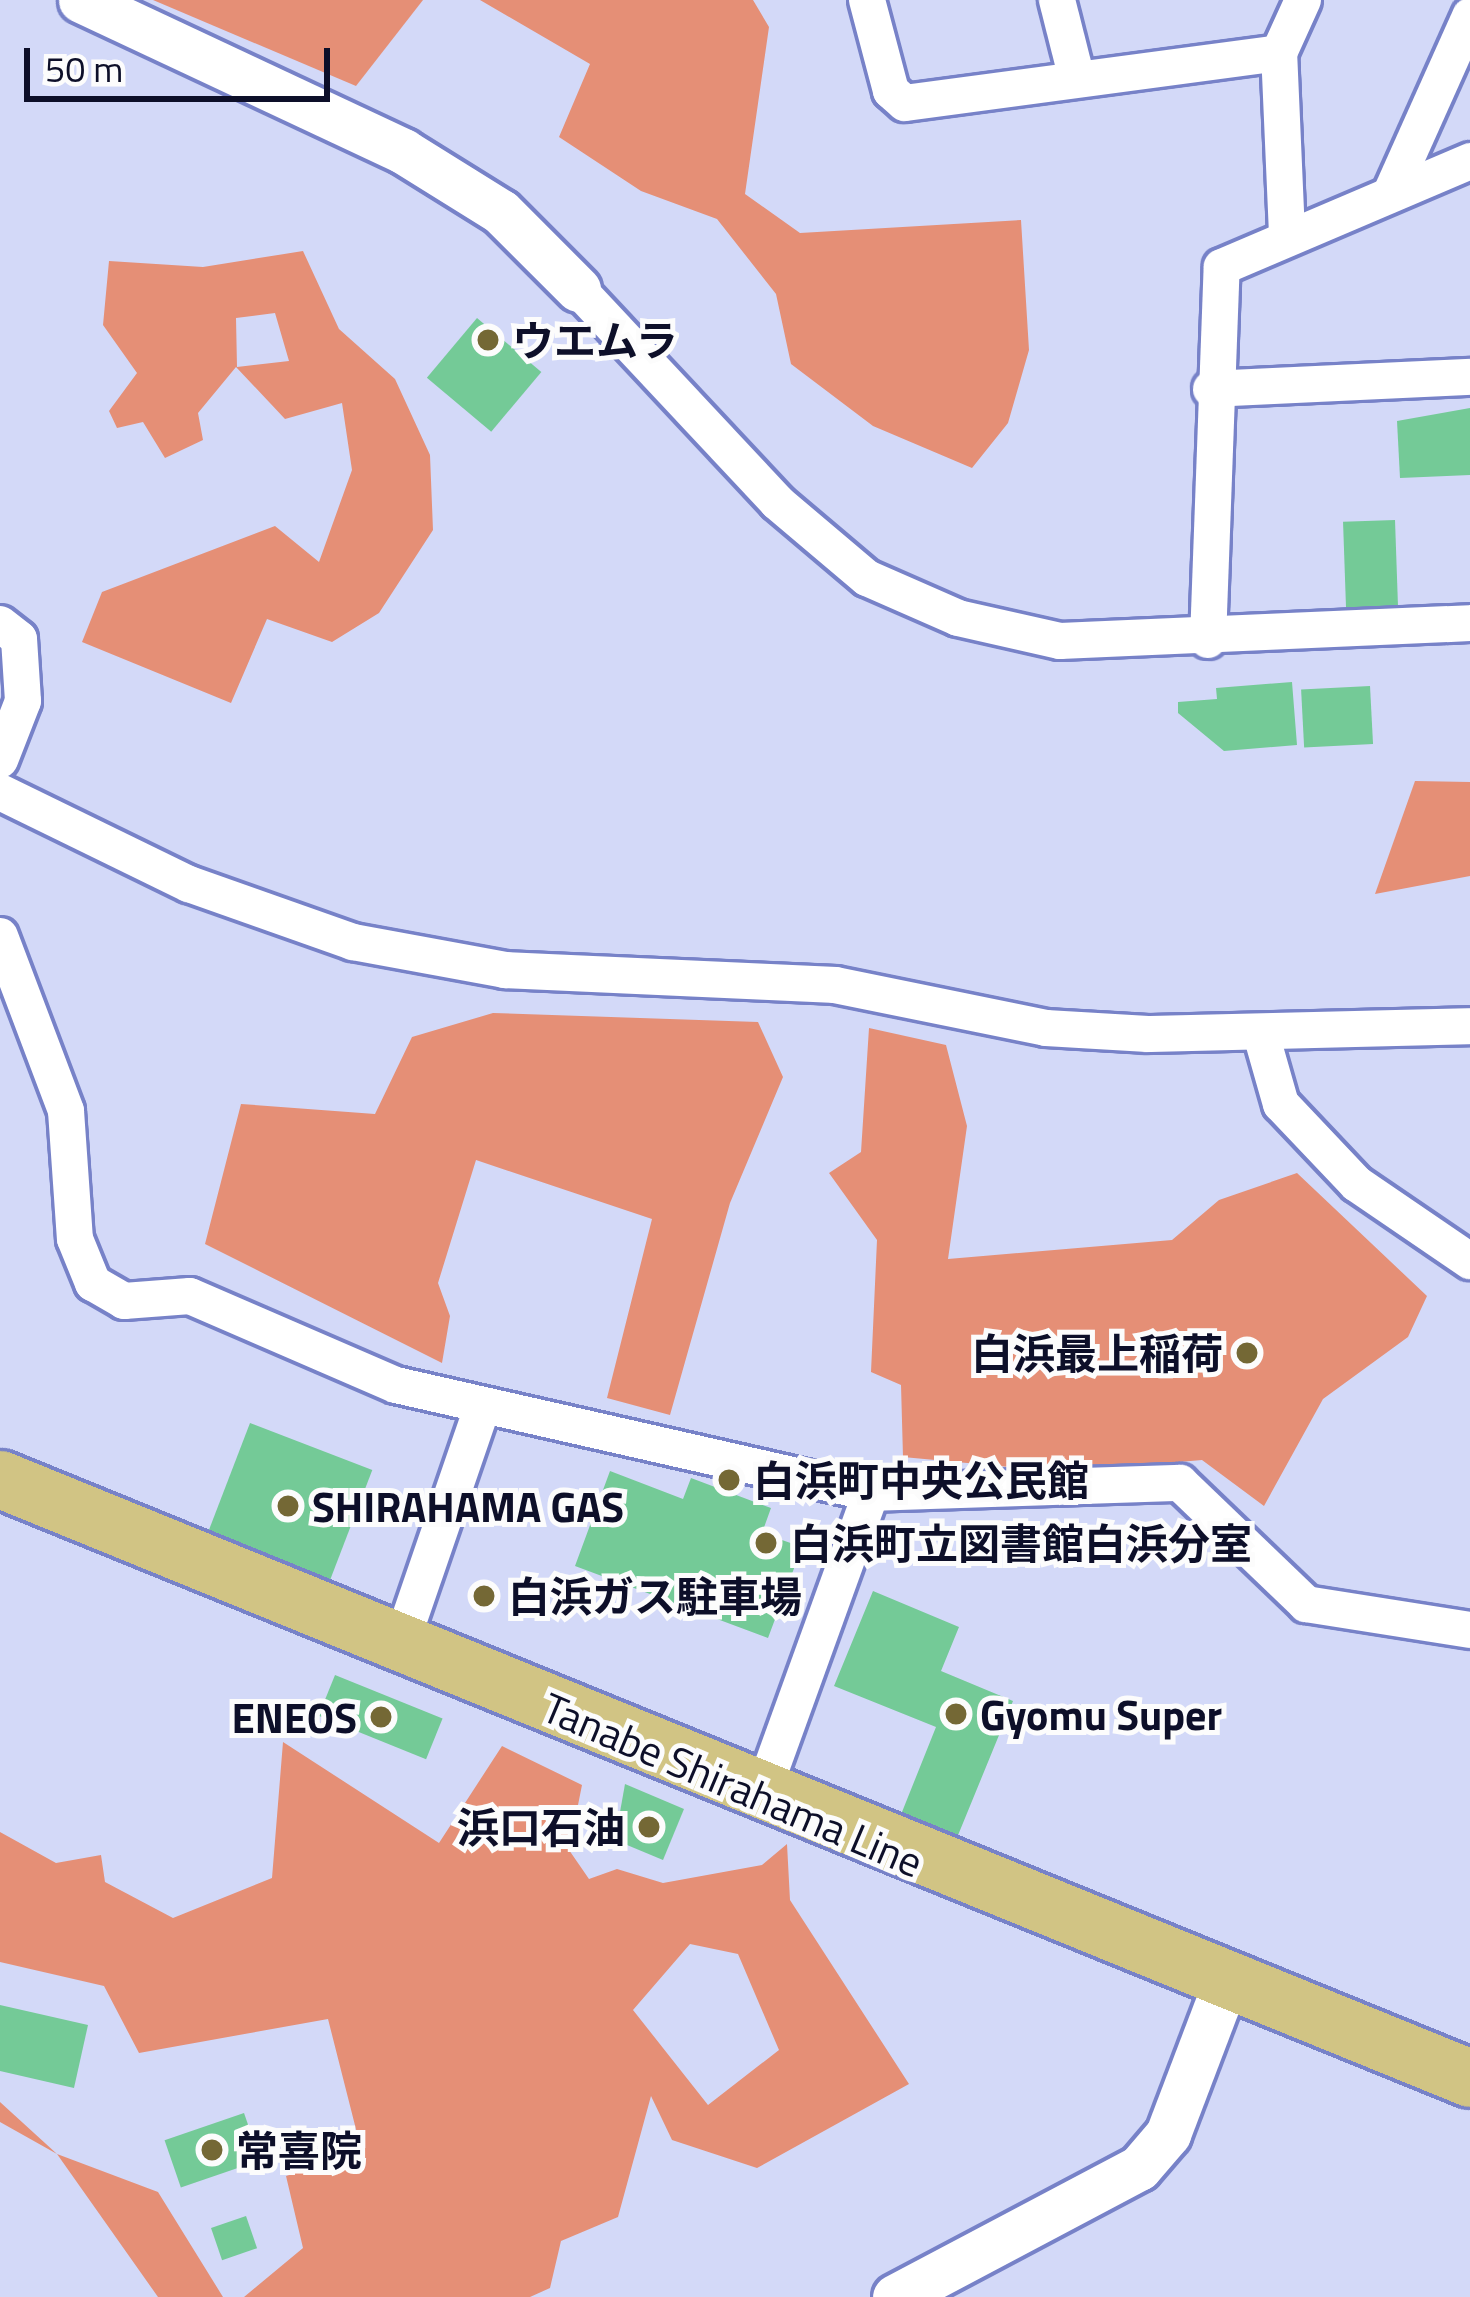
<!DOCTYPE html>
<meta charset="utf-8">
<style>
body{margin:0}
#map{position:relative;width:1470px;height:2297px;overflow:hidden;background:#d3d9f8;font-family:"Titillium Web","Noto Sans JP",sans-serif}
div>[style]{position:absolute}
.forest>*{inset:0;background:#e58f76}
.building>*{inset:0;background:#74ca97;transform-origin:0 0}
.roads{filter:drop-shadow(3px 0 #7782c8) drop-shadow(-3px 0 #7782c8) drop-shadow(0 3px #7782c8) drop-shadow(0 -3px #7782c8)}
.minor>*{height:36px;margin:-18px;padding:0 18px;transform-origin:18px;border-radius:18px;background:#fff}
.tertiary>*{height:45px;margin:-22.5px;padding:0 22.5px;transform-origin:22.5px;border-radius:22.5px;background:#fff}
.primary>*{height:57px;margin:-28.5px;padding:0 28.5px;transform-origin:28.5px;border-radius:28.5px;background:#d1c484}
.dots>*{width:33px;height:33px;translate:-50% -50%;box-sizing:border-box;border:6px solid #fcfcfc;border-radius:50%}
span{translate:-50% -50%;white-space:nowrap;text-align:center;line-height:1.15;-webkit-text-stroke:10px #fcfcfc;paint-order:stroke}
.poi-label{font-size:42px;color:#0d0f29;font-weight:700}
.left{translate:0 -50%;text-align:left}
.right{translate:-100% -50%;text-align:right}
.street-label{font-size:42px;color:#0d0f29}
.scale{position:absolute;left:24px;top:48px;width:306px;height:54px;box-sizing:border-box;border:6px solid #0d0f29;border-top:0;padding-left:15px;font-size:36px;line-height:42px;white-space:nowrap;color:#0d0f29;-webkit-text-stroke:9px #fcfcfc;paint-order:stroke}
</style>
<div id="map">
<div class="forest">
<div style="clip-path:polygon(153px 0,423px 0,356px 86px)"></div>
<div style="clip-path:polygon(480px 0,753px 0,769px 27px,745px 194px,800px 233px,1021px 220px,1029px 350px,1008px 423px,972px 468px,873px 426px,791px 364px,776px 294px,717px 219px,641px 191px,559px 137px,590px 64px)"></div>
<div style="clip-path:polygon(evenodd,303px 251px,339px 329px,395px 379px,430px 455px,433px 530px,379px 613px,332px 642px,267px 619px,231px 703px,82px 642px,102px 592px,275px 526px,319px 562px,352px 470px,342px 403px,285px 419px,236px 367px,198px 413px,203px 440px,165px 458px,143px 422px,117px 428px,109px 411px,137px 373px,103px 325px,109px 261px,203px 267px,303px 251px,275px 313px,289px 361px,237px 367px,236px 318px,275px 313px)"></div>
<div style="clip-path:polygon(1415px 781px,1470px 782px,1470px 876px,1375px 894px)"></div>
<div style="clip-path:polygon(493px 1013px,758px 1022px,783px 1077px,730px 1203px,670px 1415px,607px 1398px,652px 1219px,476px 1160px,438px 1283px,450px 1316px,442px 1363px,205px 1244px,241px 1104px,375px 1114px,412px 1037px)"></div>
<div style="clip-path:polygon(869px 1028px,946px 1045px,967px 1126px,948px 1259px,1172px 1240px,1219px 1200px,1297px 1173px,1427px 1296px,1408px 1337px,1323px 1399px,1264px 1506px,1202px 1460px,1064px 1472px,903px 1457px,901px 1385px,871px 1372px,877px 1240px,829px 1173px,861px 1152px)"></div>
<div style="clip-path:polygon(evenodd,283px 1742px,439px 1843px,502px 1746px,582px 1785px,569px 1850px,589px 1879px,617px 1869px,663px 1883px,762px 1865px,787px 1844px,790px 1900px,909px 2084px,757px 2168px,672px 2140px,651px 2096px,618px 2217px,561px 2241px,550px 2288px,530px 2297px,244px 2297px,303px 2248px,286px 2176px,362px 2153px,328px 2019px,139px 2053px,104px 1986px,0 1962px,0 1832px,56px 1863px,101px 1855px,105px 1882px,173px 1918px,272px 1878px,283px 1742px,690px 1944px,738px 1954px,779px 2050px,708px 2105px,633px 2010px,690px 1944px)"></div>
<div style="clip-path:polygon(0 2102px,57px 2154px,158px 2192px,223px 2297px,158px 2297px,57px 2154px,0 2122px)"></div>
</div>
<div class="building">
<div style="left:477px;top:318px;width:84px;height:78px;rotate:40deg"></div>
<div style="clip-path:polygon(1470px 408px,1470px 475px,1400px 478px,1397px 421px)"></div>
<div style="left:1395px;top:520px;width:89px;height:52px;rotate:88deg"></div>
<div style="clip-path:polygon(1292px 682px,1297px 745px,1224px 751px,1178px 713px,1178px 702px,1217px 699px,1216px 688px)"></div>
<div style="left:1370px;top:686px;width:58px;height:69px;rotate:87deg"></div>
<div style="left:250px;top:1423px;width:131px;height:129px;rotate:21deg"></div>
<div style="clip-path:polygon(610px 1471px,683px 1499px,691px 1478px,771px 1508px,762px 1533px,802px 1547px,768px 1638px,575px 1566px)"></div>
<div style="clip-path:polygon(873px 1591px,959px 1627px,941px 1671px,1013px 1701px,954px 1845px,898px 1822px,936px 1727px,834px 1686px)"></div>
<div style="left:335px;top:1675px;width:116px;height:44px;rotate:22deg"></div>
<div style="clip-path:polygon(625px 1784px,684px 1809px,663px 1860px,615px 1840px)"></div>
<div style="clip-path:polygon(0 2005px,88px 2025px,74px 2088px,0 2071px)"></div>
<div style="left:244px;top:2113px;width:50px;height:84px;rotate:71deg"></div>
<div style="left:246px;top:2216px;width:34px;height:37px;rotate:71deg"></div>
</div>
<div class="roads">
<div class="minor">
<div style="left:867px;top:0;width:94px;rotate:75.2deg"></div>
<div style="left:891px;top:91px;width:18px;rotate:41deg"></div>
<div style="left:905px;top:103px;width:377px;rotate:-7.6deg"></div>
<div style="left:1057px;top:0;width:77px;rotate:75.8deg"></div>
<div style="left:1391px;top:193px;width:194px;rotate:-65.9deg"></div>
<div style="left:1287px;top:234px;width:181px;rotate:-92.5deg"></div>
<div style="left:1279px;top:53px;width:58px;rotate:-65.6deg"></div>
<div style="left:578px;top:289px;width:291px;rotate:46.9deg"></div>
<div style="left:777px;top:502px;width:118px;rotate:40.2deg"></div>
<div style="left:867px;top:578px;width:99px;rotate:23.7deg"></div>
<div style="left:958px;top:618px;width:105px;rotate:12.7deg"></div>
<div style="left:1060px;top:641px;width:410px;rotate:-2.5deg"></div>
<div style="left:1211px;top:389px;width:259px;rotate:-2.7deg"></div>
<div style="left:0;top:624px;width:24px;rotate:38deg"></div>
<div style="left:19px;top:639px;width:62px;rotate:86.3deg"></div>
<div style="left:23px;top:701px;width:63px;rotate:111.3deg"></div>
<div style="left:1208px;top:640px;width:373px;rotate:-87.9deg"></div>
<div style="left:1222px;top:267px;width:270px;rotate:-23.1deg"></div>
<div style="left:0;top:792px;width:210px;rotate:26deg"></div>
<div style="left:189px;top:884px;width:174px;rotate:19.5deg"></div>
<div style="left:353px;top:942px;width:155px;rotate:10.4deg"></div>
<div style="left:505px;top:970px;width:330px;rotate:2.6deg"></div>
<div style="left:835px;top:985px;width:215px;rotate:11.5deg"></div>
<div style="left:1046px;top:1028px;width:102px;rotate:3.4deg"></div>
<div style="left:1148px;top:1034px;width:322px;rotate:-1.4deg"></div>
<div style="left:0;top:936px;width:187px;rotate:69.3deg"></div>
<div style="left:66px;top:1111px;width:128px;rotate:86deg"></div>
<div style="left:75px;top:1239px;width:48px;rotate:67.8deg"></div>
<div style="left:93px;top:1283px;width:36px;rotate:30deg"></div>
<div style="left:124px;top:1301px;width:66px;rotate:-4.3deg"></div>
<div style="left:190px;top:1296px;width:224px;rotate:23.4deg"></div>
<div style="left:396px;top:1385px;width:487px;rotate:12.8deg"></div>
<div style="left:871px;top:1493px;width:309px;rotate:-1.9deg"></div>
<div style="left:1180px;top:1483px;width:175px;rotate:43.8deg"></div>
<div style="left:1306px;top:1604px;width:166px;rotate:9deg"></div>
<div style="left:1261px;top:1034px;width:73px;rotate:74.1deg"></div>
<div style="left:1281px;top:1104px;width:110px;rotate:46.5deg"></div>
<div style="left:1357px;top:1184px;width:137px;rotate:34.3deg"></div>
<div style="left:400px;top:1646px;width:252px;rotate:-71deg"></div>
<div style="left:762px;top:1794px;width:320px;rotate:-70.1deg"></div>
</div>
<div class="tertiary">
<div style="left:81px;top:0;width:356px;rotate:25.1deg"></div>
<div style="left:403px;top:151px;width:115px;rotate:31.9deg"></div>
<div style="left:501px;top:212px;width:109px;rotate:45deg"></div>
<div style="left:895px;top:2297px;width:276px;rotate:-27.9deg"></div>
<div style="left:1139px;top:2168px;width:45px;rotate:-49.5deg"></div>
<div style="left:1168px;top:2134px;width:164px;rotate:-69.2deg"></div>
</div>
<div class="primary">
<div style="left:0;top:1479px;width:1587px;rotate:22.17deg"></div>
</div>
</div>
<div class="dots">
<div style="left:488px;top:340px;background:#746835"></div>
<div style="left:1247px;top:1353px;background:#746835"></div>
<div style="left:729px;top:1480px;background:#746835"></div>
<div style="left:288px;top:1506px;background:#746835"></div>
<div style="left:766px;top:1543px;background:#746835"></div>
<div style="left:484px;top:1596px;background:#746835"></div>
<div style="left:956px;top:1714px;background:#746835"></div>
<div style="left:381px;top:1717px;background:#746835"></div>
<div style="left:649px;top:1827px;background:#746835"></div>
<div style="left:212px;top:2150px;background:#746835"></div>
</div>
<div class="poi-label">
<span class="left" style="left:512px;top:340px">ウエムラ</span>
<span class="right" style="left:1223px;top:1353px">白浜最上稲荷</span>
<span class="left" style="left:753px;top:1480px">白浜町中央公民館</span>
<span class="left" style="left:312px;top:1506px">SHIRAHAMA GAS</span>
<span class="left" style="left:790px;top:1543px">白浜町立図書館白浜分室</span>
<span class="left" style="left:508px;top:1596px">白浜ガス駐車場</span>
<span class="left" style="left:980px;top:1714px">Gyomu Super</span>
<span class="right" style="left:357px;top:1717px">ENEOS</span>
<span class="right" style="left:625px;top:1827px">浜口石油</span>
<span class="left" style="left:236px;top:2150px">常喜院</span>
</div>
<div class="street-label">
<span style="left:733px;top:1784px;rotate:23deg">Tanabe Shirahama Line</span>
</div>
<div class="scale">50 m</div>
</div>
